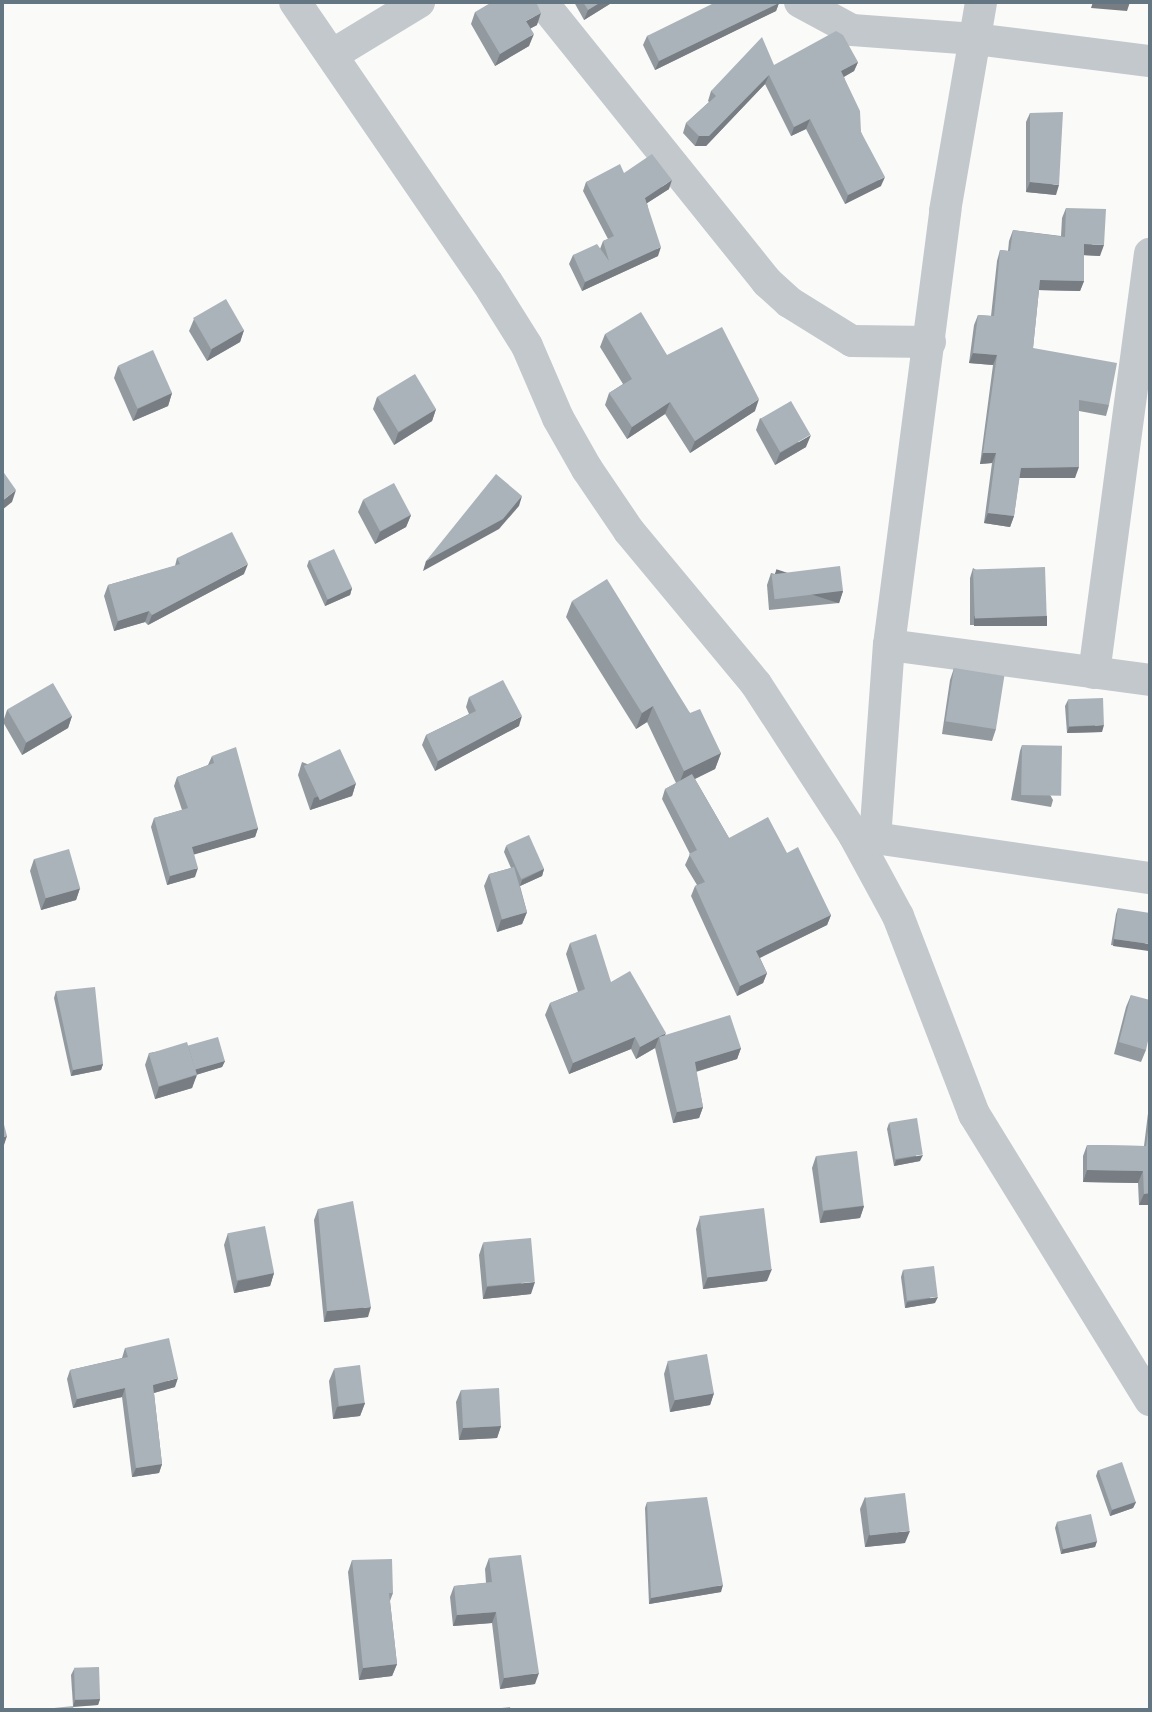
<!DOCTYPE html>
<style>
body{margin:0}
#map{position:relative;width:1152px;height:1712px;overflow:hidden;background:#fafaf8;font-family:Karla,sans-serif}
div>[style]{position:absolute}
.minor>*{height:32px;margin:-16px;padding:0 16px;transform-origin:16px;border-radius:16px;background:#c3c8cc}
.wall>*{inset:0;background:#929a9f}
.shaded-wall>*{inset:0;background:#777d82;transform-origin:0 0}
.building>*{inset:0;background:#aab3b9;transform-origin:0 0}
span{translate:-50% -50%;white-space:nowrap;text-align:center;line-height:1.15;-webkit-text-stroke:7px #fff;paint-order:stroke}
.frame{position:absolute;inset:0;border:4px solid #657683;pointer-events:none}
</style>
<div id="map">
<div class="minor">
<div style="left:295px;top:2px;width:340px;rotate:55.6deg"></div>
<div style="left:487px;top:282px;width:75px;rotate:58deg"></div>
<div style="left:527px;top:346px;width:78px;rotate:66.7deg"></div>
<div style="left:558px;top:418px;width:59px;rotate:60.4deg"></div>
<div style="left:587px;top:469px;width:75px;rotate:55.9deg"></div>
<div style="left:629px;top:531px;width:199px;rotate:50.3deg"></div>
<div style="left:756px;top:684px;width:180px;rotate:57deg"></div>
<div style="left:854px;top:835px;width:92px;rotate:61.5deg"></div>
<div style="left:898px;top:916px;width:212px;rotate:69deg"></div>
<div style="left:974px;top:1114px;width:336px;rotate:58.4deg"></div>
<div style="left:542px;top:2px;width:359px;rotate:51.2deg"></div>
<div style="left:767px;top:282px;width:30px;rotate:42deg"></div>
<div style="left:789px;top:302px;width:74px;rotate:31.8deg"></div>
<div style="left:852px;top:341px;width:78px;rotate:0.7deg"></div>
<div style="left:800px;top:2px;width:59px;rotate:28.3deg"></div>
<div style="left:852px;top:30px;width:123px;rotate:4.2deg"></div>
<div style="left:975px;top:39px;width:176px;rotate:7.2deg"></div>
<div style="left:332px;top:55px;width:102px;rotate:-31.3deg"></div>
<div style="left:889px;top:645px;width:263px;rotate:7.6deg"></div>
<div style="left:1094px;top:673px;width:423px;rotate:-82.4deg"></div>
<div style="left:854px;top:835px;width:299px;rotate:8.3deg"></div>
<div style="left:875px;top:839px;width:195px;rotate:-85.9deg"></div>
<div style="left:889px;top:645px;width:438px;rotate:-82.6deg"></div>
<div style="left:945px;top:211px;width:212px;rotate:-80.2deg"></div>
</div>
<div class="wall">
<div style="clip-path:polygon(574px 2px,613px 2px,584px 20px)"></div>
<div style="clip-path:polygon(779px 3px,776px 11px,655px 70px,643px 45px,647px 36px)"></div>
<div style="clip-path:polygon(475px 12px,537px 25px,531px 28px,529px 46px,495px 66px,471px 24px)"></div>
<div style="clip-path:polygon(858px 62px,854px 71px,844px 77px,861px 132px,881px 186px,845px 204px,806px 129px,791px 136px,765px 84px,706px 146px,695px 146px,683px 133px,686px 123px,709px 102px,708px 101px,711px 91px,774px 65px)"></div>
<div style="clip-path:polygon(1030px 113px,1056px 195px,1026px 192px,1026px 122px)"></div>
<div style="clip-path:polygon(624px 173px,669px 189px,647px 203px,658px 256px,582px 291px,569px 264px,573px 255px,600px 249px,603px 241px,608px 239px,583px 191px,586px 182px)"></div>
<div style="clip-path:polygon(1066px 208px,1100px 256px,1084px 255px,1084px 281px,1080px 291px,1039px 290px,1033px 348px,1109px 405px,1106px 416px,1079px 411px,1075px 478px,1019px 478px,1014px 516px,1010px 527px,984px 523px,992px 463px,980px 464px,993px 365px,969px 363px,974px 325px,978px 315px,991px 316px,997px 261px,1000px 250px,1008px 251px,1009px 241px,1013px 230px,1061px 236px,1062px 218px)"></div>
<div style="clip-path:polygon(194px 319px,244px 330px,240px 342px,207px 361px,189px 331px)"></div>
<div style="clip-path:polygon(605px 334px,667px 355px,755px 411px,690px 453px,665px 414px,627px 439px,605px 405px,609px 393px,623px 384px,600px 347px)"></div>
<div style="clip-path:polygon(118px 366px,172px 393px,168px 406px,133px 421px,114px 378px)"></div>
<div style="clip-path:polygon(377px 397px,436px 409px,432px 421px,394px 445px,373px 409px)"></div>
<div style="clip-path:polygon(760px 418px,806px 447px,775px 465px,756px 430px)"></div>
<div style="clip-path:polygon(363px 500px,411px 515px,406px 527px,375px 544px,358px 512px)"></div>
<div style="clip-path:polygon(177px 558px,244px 574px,148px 625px,145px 622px,114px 631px,104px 596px,108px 585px,175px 566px)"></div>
<div style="clip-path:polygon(309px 560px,352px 588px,350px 595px,325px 606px,307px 566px)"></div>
<div style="clip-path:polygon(973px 568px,1047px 616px,1044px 625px,970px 625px,970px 578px)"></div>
<div style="clip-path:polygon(771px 573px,843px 591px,839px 603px,769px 610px,767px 585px)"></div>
<div style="clip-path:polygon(572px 601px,690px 713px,721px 753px,715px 769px,695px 779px,729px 838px,787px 853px,831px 915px,827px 925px,760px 958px,767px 973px,763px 983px,737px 996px,691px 896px,695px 886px,697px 885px,685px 865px,690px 854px,662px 799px,665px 789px,676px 783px,647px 722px,636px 729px,566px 617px)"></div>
<div style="clip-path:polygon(954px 668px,996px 729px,992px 741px,942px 734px,950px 680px)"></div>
<div style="clip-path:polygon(469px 697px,519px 726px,435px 771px,422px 745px,426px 735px,469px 714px,466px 707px)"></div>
<div style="clip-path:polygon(1068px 700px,1102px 732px,1067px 733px,1065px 706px)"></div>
<div style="clip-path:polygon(7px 710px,72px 716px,68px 728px,22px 755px,3px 722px)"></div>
<div style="clip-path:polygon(1022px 745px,1053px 800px,1051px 807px,1011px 800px,1020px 751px)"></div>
<div style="clip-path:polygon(212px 756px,258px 828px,255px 837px,194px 854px,195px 877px,167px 885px,151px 827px,154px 818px,182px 810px,174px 786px,177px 777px,208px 765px)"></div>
<div style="clip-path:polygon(302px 762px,356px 783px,352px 796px,310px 810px,298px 775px)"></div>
<div style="clip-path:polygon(506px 846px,544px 869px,542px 876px,520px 886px,527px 912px,522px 924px,497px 932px,484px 886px,489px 874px,511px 868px,504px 852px)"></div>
<div style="clip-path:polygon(34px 859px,80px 888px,76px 900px,41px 910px,30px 871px)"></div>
<div style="clip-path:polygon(1118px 908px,1150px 950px,1111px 945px,1116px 914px)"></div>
<div style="clip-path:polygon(570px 943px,665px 1036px,741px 1048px,737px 1059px,696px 1072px,703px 1107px,699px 1118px,673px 1123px,655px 1048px,636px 1059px,631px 1049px,569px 1074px,545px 1015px,550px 1003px,578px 992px,566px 954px)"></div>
<div style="clip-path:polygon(56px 991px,103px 1064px,101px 1070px,71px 1076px,54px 998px)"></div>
<div style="clip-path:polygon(1131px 995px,1146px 1050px,1141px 1062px,1114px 1054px,1126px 1007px)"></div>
<div style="clip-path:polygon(188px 1046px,225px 1061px,222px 1067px,196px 1075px,192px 1088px,155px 1099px,145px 1065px,149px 1053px)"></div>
<div style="clip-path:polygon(1150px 1097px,1150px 1205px,1139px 1205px,1138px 1183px,1083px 1182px,1083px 1156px,1087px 1145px,1144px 1146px)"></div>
<div style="clip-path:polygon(889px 1123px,920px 1161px,894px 1166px,887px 1129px)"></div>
<div style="clip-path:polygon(816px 1156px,864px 1206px,860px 1218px,820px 1223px,812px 1168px)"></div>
<div style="clip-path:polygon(318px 1209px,368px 1317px,324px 1322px,314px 1220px)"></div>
<div style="clip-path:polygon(700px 1217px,767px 1281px,703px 1289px,696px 1229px)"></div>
<div style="clip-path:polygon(228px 1233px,274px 1273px,270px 1286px,234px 1293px,224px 1245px)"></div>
<div style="clip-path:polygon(483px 1243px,531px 1294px,483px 1299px,479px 1255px)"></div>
<div style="clip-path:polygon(903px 1270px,935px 1303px,905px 1308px,901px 1277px)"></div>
<div style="clip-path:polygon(125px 1348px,175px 1387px,154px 1393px,162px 1464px,159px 1473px,132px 1477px,122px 1397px,73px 1408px,67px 1379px,70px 1370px,122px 1358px)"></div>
<div style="clip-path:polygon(668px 1361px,714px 1393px,710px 1405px,670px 1412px,664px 1374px)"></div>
<div style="clip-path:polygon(334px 1369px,365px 1403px,360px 1416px,333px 1419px,329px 1381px)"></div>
<div style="clip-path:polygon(461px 1390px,501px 1426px,497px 1438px,459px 1440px,456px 1402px)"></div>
<div style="clip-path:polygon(1098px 1470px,1136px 1502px,1133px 1508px,1110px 1516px,1096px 1476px)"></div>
<div style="clip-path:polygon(865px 1497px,905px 1543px,865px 1547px,860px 1509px)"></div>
<div style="clip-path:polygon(647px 1502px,721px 1592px,649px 1604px,645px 1508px)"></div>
<div style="clip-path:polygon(1057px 1522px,1097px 1541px,1095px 1547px,1061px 1554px,1055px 1528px)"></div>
<div style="clip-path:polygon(489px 1558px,535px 1684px,500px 1689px,492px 1623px,453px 1626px,450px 1597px,454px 1586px,486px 1583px,485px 1569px)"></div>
<div style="clip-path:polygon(352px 1560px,393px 1593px,390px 1601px,397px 1664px,392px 1676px,359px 1680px,348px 1572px)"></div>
<div style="clip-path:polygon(74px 1669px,100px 1699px,98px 1705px,73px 1706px,71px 1675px)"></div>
</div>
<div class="shaded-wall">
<div style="clip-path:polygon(601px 2px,613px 2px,584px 20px,588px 10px)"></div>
<div style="clip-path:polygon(1093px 2px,1130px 2px,1127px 11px,1091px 8px)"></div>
<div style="clip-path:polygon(779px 3px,776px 11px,655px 70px,659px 61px)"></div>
<div style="clip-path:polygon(541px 13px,537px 25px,522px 33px,526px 21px)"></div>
<div style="clip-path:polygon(534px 34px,529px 46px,495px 66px,500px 54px)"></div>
<div style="clip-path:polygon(858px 62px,854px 71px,838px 80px,841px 71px)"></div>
<div style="clip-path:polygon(769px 75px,765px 84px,706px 146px,695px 146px,699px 136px)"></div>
<div style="clip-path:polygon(810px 119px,806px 129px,791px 136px,794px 127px)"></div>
<div style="clip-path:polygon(885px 177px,881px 186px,845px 204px,848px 195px)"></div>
<div style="clip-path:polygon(672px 180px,669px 189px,641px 207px,645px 198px)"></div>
<div style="clip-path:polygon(1030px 182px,1059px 185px,1056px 195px,1026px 192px)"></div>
<div style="clip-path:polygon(1084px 244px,1104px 245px,1100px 256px,1081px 255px)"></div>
<div style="clip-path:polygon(661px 247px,658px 256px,582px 291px,585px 282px)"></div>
<div style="clip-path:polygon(1040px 280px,1084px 281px,1080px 291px,1036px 290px)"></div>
<div style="clip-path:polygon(244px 330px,240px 342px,207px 361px,212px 349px)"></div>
<div style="clip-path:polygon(973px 353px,997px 355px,993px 365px,969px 363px)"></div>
<div style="clip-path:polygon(172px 393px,168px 406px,133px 421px,138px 409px)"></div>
<div style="clip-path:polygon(759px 399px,755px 411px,690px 453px,695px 441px)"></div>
<div style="clip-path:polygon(670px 402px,665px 414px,627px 439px,632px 427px)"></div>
<div style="clip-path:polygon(436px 409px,432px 421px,394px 445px,398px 433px)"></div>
<div style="clip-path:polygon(811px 435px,806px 447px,775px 465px,780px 453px)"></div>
<div style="clip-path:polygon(983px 453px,996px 453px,992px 463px,980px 464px)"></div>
<div style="clip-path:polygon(1079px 467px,1075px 478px,1017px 478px,1021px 468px)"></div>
<div style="clip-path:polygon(16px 490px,12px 502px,2px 510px,2px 501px)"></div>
<div style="clip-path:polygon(522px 496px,519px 506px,499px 529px,423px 571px,426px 561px)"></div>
<div style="clip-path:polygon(988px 513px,1014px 516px,1010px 527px,984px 523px)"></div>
<div style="clip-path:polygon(411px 515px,406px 527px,375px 544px,380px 532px)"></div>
<div style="clip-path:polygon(248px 564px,244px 574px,148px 625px,152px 615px)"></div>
<div style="clip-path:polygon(352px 588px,350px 595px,325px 606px,327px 600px)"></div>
<div style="left:843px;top:591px;width:13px;height:70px;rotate:108deg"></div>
<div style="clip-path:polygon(149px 611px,145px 622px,114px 631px,118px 621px)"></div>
<div style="left:974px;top:616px;width:73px;height:10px"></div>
<div style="clip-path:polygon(653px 706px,647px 722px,636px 729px,642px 713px)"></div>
<div style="clip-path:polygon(72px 716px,68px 728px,22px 755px,26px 743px)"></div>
<div style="clip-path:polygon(522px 716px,519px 726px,435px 771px,438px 761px)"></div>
<div style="clip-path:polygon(1104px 725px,1102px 732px,1067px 733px,1069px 727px)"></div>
<div style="clip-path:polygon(721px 753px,715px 769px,678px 787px,684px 771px)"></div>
<div style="clip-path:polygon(356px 783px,352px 796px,310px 810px,314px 798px)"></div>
<div style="clip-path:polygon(258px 828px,255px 837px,189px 856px,192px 847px)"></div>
<div style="clip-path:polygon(198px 868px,195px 877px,167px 885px,170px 876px)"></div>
<div style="clip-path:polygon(544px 869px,542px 876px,520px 886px,522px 880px)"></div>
<div style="clip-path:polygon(80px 888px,76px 900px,41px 910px,46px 898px)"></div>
<div style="clip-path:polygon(527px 912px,522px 924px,497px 932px,501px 920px)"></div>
<div style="clip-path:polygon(831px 915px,827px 925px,753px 961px,756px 951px)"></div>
<div style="left:1114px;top:939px;width:36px;height:7px;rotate:8deg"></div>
<div style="clip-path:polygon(767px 973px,763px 983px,737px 996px,740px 986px)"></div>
<div style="clip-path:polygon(666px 1033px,661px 1044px,659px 1037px,655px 1048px,636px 1059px,640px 1047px)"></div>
<div style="clip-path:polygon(635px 1037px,631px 1049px,569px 1074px,573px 1063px)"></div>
<div style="clip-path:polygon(741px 1048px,737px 1059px,691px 1073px,695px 1062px)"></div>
<div style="clip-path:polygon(225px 1061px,222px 1067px,192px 1076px,194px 1070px)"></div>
<div style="clip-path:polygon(103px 1064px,101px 1070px,71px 1076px,73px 1070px)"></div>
<div style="clip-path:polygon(197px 1075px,192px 1088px,155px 1099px,159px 1087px)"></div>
<div style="clip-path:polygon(703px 1107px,699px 1118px,673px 1123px,677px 1112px)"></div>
<div style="clip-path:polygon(7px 1136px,4px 1145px,2px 1145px,2px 1137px)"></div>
<div style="clip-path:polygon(923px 1155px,920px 1161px,894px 1166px,896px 1160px)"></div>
<div style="clip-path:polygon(1087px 1170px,1143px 1171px,1138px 1183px,1083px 1182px)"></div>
<div style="clip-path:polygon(1150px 1193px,1150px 1205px,1139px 1205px,1144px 1194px)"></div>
<div style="clip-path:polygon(864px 1206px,860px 1218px,820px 1223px,824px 1211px)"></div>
<div style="clip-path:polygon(772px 1269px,767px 1281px,703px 1289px,708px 1277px)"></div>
<div style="clip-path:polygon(274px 1273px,270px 1286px,234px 1293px,238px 1281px)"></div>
<div style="clip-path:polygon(535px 1282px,531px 1294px,483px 1299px,487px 1287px)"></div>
<div style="clip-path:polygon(938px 1297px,935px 1303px,905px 1308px,907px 1302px)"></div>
<div style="clip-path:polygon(371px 1307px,368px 1317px,324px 1322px,327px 1311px)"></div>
<div style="clip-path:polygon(178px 1378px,175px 1387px,150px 1394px,153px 1385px)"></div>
<div style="clip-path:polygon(125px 1388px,122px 1397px,73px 1408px,77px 1399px)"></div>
<div style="clip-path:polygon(714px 1393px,710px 1405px,670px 1412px,675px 1400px)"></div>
<div style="clip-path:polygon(365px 1403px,360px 1416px,333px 1419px,337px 1407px)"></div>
<div style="clip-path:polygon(501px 1426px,497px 1438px,459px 1440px,463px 1428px)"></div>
<div style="clip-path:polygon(162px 1464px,159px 1473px,132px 1477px,136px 1468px)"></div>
<div style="clip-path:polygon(1136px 1502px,1133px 1508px,1110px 1516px,1112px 1510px)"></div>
<div style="clip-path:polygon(910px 1531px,905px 1543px,865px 1547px,869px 1535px)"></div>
<div style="clip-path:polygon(1097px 1541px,1095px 1547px,1061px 1554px,1063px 1548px)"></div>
<div style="clip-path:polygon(723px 1585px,721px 1592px,649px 1604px,651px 1598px)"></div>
<div style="clip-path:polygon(496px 1612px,492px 1623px,453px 1626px,457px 1615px)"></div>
<div style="clip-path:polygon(397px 1664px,392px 1676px,359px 1680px,363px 1668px)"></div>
<div style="clip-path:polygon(539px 1673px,535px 1684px,500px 1689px,504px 1678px)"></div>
<div style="clip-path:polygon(100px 1699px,98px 1705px,73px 1707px,75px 1700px)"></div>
</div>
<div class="building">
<div style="clip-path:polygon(492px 2px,536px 2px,541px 13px,526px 21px,534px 34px,500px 54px,475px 12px)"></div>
<div style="clip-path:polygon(583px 2px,601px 2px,588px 10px)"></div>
<div style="clip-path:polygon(716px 2px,779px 3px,659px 61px,647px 36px)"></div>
<div style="clip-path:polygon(836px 31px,843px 35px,858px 62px,841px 71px,860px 111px,861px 132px,885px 177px,848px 195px,810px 119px,794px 127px,769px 75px,709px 136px,699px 136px,686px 123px,716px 96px,711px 91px,762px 37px,774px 65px)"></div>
<div style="clip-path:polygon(1063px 112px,1059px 185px,1030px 182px,1030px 113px)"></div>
<div style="clip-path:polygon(652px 154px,672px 180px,645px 198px,661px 247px,585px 282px,573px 255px,597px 244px,609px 261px,603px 241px,614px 236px,586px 182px,620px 164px,624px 173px)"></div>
<div style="clip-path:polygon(1066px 208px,1106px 209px,1104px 245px,1084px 244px,1084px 281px,1040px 280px,1033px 348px,1117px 363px,1109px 405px,1079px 400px,1079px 467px,1021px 468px,1014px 516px,988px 513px,996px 453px,983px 453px,997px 355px,973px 353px,978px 315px,994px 316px,1000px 250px,1010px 251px,1013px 230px,1065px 237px)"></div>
<div style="left:226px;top:299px;width:36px;height:38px;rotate:60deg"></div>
<div style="clip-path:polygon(641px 312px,667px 355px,722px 327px,759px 399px,695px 441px,670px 402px,632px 427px,609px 393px,632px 379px,605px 334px)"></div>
<div style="left:153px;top:350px;width:47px;height:38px;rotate:66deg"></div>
<div style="left:415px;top:374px;width:41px;height:44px;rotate:59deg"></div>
<div style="left:791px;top:401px;width:39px;height:35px;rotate:60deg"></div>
<div style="clip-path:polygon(2px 470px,16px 490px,2px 501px)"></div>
<div style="clip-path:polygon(496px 474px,522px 496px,503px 519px,426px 561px)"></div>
<div style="left:394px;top:483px;width:36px;height:35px;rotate:62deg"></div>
<div style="clip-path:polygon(232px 532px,248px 564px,152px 615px,149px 611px,118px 621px,108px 585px,180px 564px,177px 558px)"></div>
<div style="left:334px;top:549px;width:43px;height:27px;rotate:65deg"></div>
<div style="left:840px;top:566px;width:25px;height:69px;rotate:83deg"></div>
<div style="left:1045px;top:567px;width:49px;height:72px;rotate:88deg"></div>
<div style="clip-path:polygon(607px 579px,690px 713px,700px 709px,721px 753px,684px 771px,653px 706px,642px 713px,572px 601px)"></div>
<div style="left:954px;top:668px;width:51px;height:54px;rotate:9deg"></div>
<div style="clip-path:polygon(503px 680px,522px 716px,438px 761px,426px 735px,476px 711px,469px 697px)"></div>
<div style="left:53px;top:683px;width:38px;height:53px;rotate:60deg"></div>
<div style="left:1103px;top:698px;width:27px;height:35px;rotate:88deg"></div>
<div style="left:1022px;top:745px;width:40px;height:50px;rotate:1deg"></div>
<div style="clip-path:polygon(236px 747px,258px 828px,192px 847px,198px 868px,170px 876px,154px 818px,188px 808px,177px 777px,214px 763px,212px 756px)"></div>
<div style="left:340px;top:749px;width:38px;height:40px;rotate:65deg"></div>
<div style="clip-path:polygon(692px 774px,729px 838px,768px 817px,787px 853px,798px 847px,831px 915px,756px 951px,767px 973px,740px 986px,695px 886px,705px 882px,689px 854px,697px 850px,665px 789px)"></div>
<div style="left:529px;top:835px;width:37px;height:25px;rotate:66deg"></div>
<div style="left:69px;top:849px;width:41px;height:36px;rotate:74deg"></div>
<div style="left:514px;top:867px;width:47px;height:26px;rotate:74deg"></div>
<div style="clip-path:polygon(1118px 908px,1150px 913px,1150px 944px,1114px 939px)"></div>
<div style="clip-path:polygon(596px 934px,611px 982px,630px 971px,666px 1033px,640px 1047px,635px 1037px,573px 1063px,550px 1003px,585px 989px,570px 943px)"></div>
<div style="clip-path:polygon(95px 987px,103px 1064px,73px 1070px,56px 991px)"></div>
<div style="clip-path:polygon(1131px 995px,1150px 1000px,1150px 1032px,1146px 1050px,1119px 1042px)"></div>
<div style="clip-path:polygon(730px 1015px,741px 1048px,695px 1062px,703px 1107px,677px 1112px,659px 1037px)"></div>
<div style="left:218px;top:1037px;width:25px;height:31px;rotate:74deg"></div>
<div style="left:187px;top:1042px;width:34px;height:40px;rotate:73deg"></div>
<div style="clip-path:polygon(2px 1117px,7px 1136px,2px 1137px)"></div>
<div style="clip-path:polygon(1150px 1117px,1150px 1193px,1144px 1194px,1143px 1171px,1087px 1170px,1087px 1145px,1146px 1146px)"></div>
<div style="left:917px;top:1118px;width:37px;height:28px;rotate:81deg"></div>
<div style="left:857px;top:1151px;width:55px;height:41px;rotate:83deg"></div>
<div style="clip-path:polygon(353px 1201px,371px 1307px,327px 1311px,318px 1209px)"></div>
<div style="left:764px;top:1208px;width:62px;height:65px;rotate:83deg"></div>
<div style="left:265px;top:1226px;width:48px;height:38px;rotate:79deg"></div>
<div style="left:531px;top:1238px;width:44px;height:48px;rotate:85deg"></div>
<div style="left:934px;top:1266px;width:31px;height:31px;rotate:83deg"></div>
<div style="clip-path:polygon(169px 1338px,178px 1378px,153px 1385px,162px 1464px,136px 1468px,125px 1388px,77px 1399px,70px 1370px,128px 1357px,125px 1348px)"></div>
<div style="left:707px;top:1354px;width:40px;height:40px;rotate:80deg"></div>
<div style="left:360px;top:1365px;width:38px;height:26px;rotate:83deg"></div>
<div style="left:499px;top:1388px;width:38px;height:38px;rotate:87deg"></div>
<div style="left:1122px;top:1462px;width:42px;height:25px;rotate:71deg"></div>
<div style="left:905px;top:1493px;width:38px;height:40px;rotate:83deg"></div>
<div style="clip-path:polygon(707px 1497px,723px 1585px,651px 1598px,647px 1502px)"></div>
<div style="left:1091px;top:1514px;width:28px;height:35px;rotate:77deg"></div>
<div style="clip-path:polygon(521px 1555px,539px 1673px,504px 1678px,496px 1612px,457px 1615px,454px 1586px,492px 1582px,489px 1558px)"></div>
<div style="clip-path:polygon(392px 1559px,393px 1593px,389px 1593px,397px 1664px,363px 1668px,352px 1560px)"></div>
<div style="left:99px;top:1667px;width:32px;height:25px;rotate:88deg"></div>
<div style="clip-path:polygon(73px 1706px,74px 1710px,35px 1710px)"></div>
<div style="clip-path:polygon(510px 1707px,511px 1710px,485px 1710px)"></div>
</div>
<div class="frame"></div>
</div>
